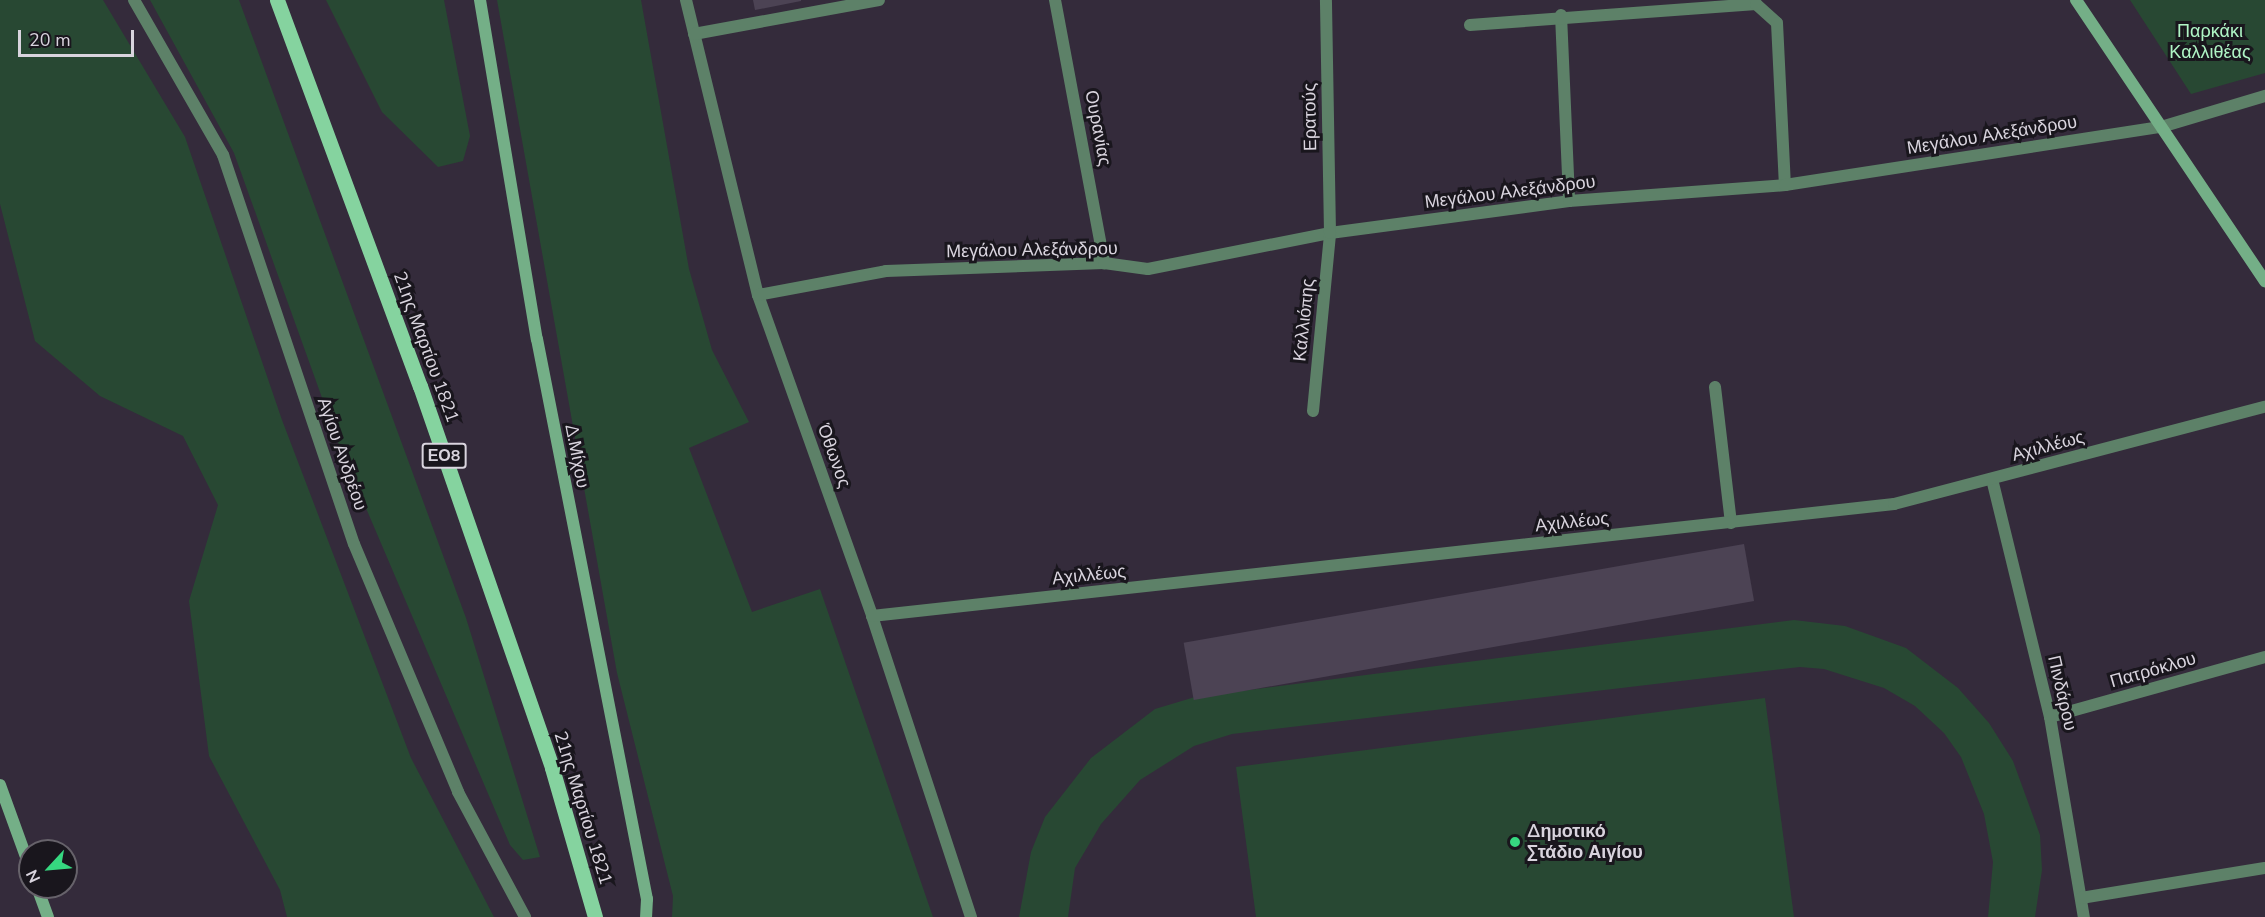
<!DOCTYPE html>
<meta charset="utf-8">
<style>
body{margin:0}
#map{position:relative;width:2265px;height:917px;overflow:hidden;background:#342b3b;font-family:"Nunito Sans",sans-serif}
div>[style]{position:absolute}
.green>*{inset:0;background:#284833}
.building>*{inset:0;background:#4c4354;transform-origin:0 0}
.lane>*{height:12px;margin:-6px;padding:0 6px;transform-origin:6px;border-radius:6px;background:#5d8168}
.street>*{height:12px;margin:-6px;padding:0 6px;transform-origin:6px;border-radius:6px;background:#5d8168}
.secondary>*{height:12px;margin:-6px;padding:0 6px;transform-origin:6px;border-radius:6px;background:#74af87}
.primary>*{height:15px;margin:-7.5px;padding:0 7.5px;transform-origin:7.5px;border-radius:7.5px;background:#85d39f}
.dots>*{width:16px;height:16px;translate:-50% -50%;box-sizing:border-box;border:3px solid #19161d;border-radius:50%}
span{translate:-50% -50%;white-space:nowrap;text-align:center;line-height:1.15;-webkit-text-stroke:6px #19161d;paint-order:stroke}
.shield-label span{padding:2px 4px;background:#19161d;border:2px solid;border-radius:4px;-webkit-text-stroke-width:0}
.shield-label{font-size:16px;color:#d9d4de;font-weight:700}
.park-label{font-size:18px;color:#aff5c5}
.street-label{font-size:18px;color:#d9d4de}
.poi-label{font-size:18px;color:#d9d4de;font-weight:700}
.left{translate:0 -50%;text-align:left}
.north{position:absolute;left:18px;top:839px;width:60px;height:60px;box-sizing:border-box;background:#19161d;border:2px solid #66626a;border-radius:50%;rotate:244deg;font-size:16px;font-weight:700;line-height:24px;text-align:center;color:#d9d4de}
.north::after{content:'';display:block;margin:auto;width:21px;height:27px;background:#36d880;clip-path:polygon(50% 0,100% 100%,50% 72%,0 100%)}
.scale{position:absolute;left:18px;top:30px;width:116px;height:27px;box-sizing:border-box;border:3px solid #d9d4de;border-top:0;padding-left:8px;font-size:18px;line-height:21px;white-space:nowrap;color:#d9d4de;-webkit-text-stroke:4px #19161d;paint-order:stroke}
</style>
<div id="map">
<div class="green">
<div style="clip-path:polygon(0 0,103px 0,185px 137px,282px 420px,411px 758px,494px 917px,287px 917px,280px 890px,209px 756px,189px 601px,218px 505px,183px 436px,100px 396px,35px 341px,0 204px)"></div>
<div style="clip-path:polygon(150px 0,239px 0,466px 618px,540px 857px,523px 860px,510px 845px,339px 445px,234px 153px)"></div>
<div style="clip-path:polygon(326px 0,444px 0,470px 136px,463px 161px,438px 167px,382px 112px)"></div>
<div style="clip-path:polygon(497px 0,641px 0,689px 269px,712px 350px,749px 422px,689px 448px,752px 612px,820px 589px,933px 917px,672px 917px,673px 896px,617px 673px)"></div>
<div style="clip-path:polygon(2130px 0,2265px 0,2265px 73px,2191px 94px)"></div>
<div style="clip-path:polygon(1794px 620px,1845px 626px,1906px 648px,1958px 688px,1989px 723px,2013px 761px,2040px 835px,2042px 870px,2035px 917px,1988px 917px,1993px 862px,1984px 814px,1961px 757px,1944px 733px,1915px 706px,1884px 688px,1824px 669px,1800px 667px,1232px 734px,1194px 746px,1140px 780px,1101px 824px,1075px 868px,1068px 917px,1019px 917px,1031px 852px,1045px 817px,1091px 758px,1155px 709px,1195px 697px)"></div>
<div style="clip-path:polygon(1765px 698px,1794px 917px,1256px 917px,1236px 767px)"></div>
</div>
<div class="building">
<div style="clip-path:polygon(753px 0,801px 0,801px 1px,755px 10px)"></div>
<div style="left:1744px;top:544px;width:58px;height:569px;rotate:80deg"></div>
</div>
<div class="lane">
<div style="left:1561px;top:15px;width:186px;rotate:87.5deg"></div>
<div style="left:1470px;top:25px;width:287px;rotate:-4.2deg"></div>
<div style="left:1756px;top:4px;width:28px;rotate:42deg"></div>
<div style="left:1777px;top:23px;width:162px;rotate:87.2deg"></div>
</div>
<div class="street">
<div style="left:134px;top:0;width:179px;rotate:60.1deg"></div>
<div style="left:223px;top:155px;width:410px;rotate:71.4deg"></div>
<div style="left:354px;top:544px;width:269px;rotate:67.2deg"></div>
<div style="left:458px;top:792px;width:142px;rotate:61.8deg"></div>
<div style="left:686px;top:0;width:304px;rotate:76.3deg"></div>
<div style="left:758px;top:295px;width:341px;rotate:70.4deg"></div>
<div style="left:872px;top:616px;width:317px;rotate:71.8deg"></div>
<div style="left:1055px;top:0;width:268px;rotate:79.4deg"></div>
<div style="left:694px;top:34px;width:188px;rotate:-10.4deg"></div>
<div style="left:758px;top:295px;width:130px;rotate:-10.6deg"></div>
<div style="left:886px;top:271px;width:218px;rotate:-2.1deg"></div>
<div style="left:1104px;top:263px;width:44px;rotate:7.8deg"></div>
<div style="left:1148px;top:269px;width:186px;rotate:-11.2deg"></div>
<div style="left:1330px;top:233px;width:241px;rotate:-7.6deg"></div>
<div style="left:1569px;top:201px;width:217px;rotate:-4.2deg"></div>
<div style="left:1785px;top:185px;width:380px;rotate:-8.8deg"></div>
<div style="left:2161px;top:127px;width:109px;rotate:-16.6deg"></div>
<div style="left:1715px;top:387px;width:137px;rotate:83.3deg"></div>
<div style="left:1313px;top:411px;width:179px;rotate:-84.5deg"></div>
<div style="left:1330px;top:233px;width:233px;rotate:-91deg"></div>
<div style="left:1992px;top:479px;width:245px;rotate:76.3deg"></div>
<div style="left:2050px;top:717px;width:203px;rotate:80.4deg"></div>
<div style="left:872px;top:616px;width:1028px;rotate:-6.25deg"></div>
<div style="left:1894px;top:504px;width:383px;rotate:-14.7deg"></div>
<div style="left:2050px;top:717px;width:223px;rotate:-15.6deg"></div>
<div style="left:2081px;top:898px;width:186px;rotate:-9.3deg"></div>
</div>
<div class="secondary">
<div style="left:480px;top:0;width:344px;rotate:80.5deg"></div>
<div style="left:537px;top:339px;width:571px;rotate:78.89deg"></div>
<div style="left:647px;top:899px;width:18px;rotate:93deg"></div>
<div style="left:2076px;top:0;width:339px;rotate:56.1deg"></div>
<div style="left:0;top:785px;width:88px;rotate:70.1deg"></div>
<div style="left:37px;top:887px;width:32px;rotate:70deg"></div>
</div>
<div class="primary">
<div style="left:277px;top:0;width:412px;rotate:69.7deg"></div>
<div style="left:420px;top:386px;width:404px;rotate:70.9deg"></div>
<div style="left:552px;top:768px;width:155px;rotate:73.9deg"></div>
</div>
<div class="dots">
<div style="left:1515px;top:842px;background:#36d880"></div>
</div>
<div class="shield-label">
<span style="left:444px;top:456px">ΕΟ8</span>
</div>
<div class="park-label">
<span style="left:2210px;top:42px">Παρκάκι<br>Καλλιθέας</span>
</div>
<div class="street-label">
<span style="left:1310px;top:117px;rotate:-91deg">Ερατούς</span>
<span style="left:1098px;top:128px;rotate:79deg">Ουρανίας</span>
<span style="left:1992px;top:135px;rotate:-9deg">Μεγάλου Αλεξάνδρου</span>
<span style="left:1510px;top:192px;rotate:-7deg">Μεγάλου Αλεξάνδρου</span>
<span style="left:1032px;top:250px;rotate:-1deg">Μεγάλου Αλεξάνδρου</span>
<span style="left:1304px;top:320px;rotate:-84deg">Καλλιόπης</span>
<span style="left:426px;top:347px;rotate:70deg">21ης Μαρτίου 1821</span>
<span style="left:2048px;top:446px;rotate:-15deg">Αχιλλέως</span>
<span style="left:342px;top:454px;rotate:71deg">Αγίου Ανδρέου</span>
<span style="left:577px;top:456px;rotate:79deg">Δ.Μίχου</span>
<span style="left:834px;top:456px;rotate:70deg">Όθωνος</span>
<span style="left:1572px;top:522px;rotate:-6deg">Αχιλλέως</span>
<span style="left:1089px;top:575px;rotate:-6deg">Αχιλλέως</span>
<span style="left:2153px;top:670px;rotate:-16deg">Πατρόκλου</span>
<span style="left:2062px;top:693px;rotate:77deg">Πινδάρου</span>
<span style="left:583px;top:808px;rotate:73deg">21ης Μαρτίου 1821</span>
</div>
<div class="poi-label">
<span class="left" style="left:1527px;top:842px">Δημοτικό<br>Στάδιο Αιγίου</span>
</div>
<div class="north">N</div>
<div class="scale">20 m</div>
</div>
